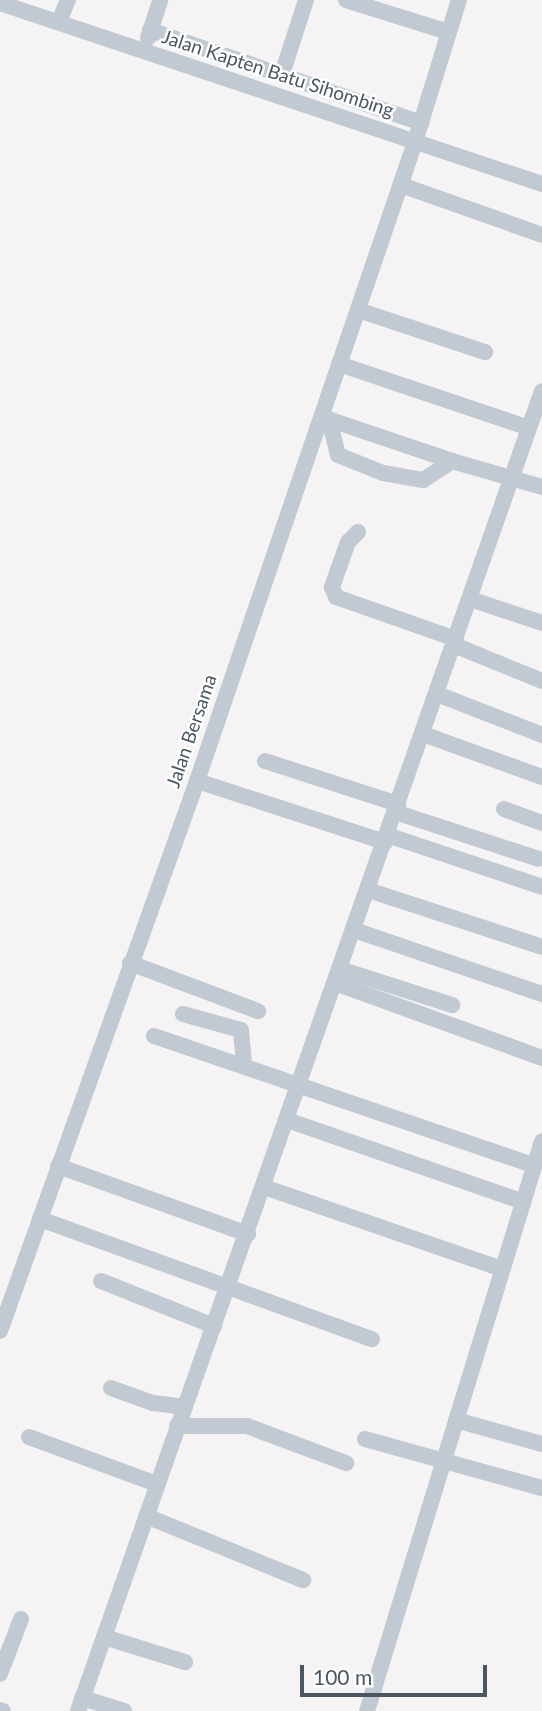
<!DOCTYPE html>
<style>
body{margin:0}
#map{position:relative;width:542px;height:1711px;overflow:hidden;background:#f5f3f3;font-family:Lato,sans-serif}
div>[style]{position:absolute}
.minor>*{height:16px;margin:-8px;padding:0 8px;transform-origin:8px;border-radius:8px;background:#c1cad2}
span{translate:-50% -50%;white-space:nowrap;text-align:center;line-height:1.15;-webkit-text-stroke:5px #fff;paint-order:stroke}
.street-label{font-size:19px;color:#4a5661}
.scale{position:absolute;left:300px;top:1665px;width:187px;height:32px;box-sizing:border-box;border:4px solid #4a5661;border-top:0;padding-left:9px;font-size:21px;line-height:24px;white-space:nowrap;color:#4a5661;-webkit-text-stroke:5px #fff;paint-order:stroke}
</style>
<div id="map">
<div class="minor">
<div style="left:346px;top:0;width:107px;rotate:17.4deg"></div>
<div style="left:0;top:3px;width:571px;rotate:18.47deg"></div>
<div style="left:59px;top:22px;width:24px;rotate:-68deg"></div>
<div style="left:150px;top:30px;width:287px;rotate:18.9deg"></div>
<div style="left:148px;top:38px;width:40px;rotate:-72deg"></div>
<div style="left:282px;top:74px;width:78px;rotate:-72deg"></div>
<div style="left:401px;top:185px;width:150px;rotate:19.5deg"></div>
<div style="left:358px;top:310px;width:134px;rotate:18.3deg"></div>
<div style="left:339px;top:364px;width:200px;rotate:18.6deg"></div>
<div style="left:322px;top:417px;width:137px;rotate:18.7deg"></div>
<div style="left:329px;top:419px;width:37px;rotate:76deg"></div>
<div style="left:338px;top:455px;width:48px;rotate:21.8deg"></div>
<div style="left:383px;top:473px;width:41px;rotate:9.9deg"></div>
<div style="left:423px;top:480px;width:35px;rotate:-33deg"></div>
<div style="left:452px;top:461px;width:94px;rotate:16.1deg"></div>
<div style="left:358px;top:532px;width:14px;rotate:135deg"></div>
<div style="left:348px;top:542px;width:48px;rotate:109.6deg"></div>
<div style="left:332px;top:587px;width:11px;rotate:68deg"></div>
<div style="left:336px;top:597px;width:127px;rotate:19.3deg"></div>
<div style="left:470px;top:599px;width:76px;rotate:18.4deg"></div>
<div style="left:454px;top:645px;width:95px;rotate:22.2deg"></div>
<div style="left:437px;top:694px;width:113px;rotate:21.3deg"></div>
<div style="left:423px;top:734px;width:127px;rotate:19.9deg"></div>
<div style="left:265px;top:761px;width:140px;rotate:17.9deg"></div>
<div style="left:197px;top:781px;width:198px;rotate:18deg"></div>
<div style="left:504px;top:809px;width:40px;rotate:20.2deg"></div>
<div style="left:395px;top:812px;width:151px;rotate:18.1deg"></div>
<div style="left:387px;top:835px;width:163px;rotate:18.5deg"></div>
<div style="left:368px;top:890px;width:183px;rotate:18.1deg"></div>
<div style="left:354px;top:930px;width:199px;rotate:18.8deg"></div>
<div style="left:130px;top:963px;width:137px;rotate:20.6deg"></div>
<div style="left:340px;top:969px;width:118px;rotate:17.8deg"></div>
<div style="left:335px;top:983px;width:220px;rotate:19.9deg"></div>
<div style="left:183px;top:1014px;width:60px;rotate:15.4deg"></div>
<div style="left:241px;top:1030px;width:35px;rotate:85deg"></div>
<div style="left:154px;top:1036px;width:401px;rotate:18.8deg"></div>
<div style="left:287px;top:1120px;width:248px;rotate:19.1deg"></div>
<div style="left:58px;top:1166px;width:202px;rotate:19.7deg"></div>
<div style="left:264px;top:1187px;width:252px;rotate:19deg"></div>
<div style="left:40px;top:1219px;width:353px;rotate:19.9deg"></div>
<div style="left:101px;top:1281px;width:122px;rotate:21.7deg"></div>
<div style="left:0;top:1331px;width:584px;rotate:-70.29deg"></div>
<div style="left:197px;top:781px;width:675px;rotate:-71.16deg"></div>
<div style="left:415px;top:142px;width:149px;rotate:-72.8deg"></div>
<div style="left:111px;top:1388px;width:45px;rotate:19.7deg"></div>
<div style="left:153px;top:1403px;width:31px;rotate:7deg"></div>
<div style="left:456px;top:1420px;width:89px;rotate:15.6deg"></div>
<div style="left:177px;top:1426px;width:70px"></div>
<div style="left:247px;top:1426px;width:106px;rotate:20.5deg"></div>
<div style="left:29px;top:1437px;width:136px;rotate:20.2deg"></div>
<div style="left:365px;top:1439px;width:184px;rotate:15.5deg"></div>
<div style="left:146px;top:1516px;width:170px;rotate:22.2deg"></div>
<div style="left:104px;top:1637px;width:85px;rotate:17.2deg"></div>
<div style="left:0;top:1674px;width:59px;rotate:-69.1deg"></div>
<div style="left:82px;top:1698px;width:44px;rotate:17.2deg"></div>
<div style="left:0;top:1710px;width:3px;rotate:18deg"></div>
<div style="left:78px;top:1711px;width:1399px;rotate:-70.63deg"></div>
<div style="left:367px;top:1711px;width:596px;rotate:-72.93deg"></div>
</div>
<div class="street-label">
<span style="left:278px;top:73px;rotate:18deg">Jalan Kapten Batu Sihombing</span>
<span style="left:191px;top:731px;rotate:-71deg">Jalan Bersama</span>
</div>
<div class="scale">100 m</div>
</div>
